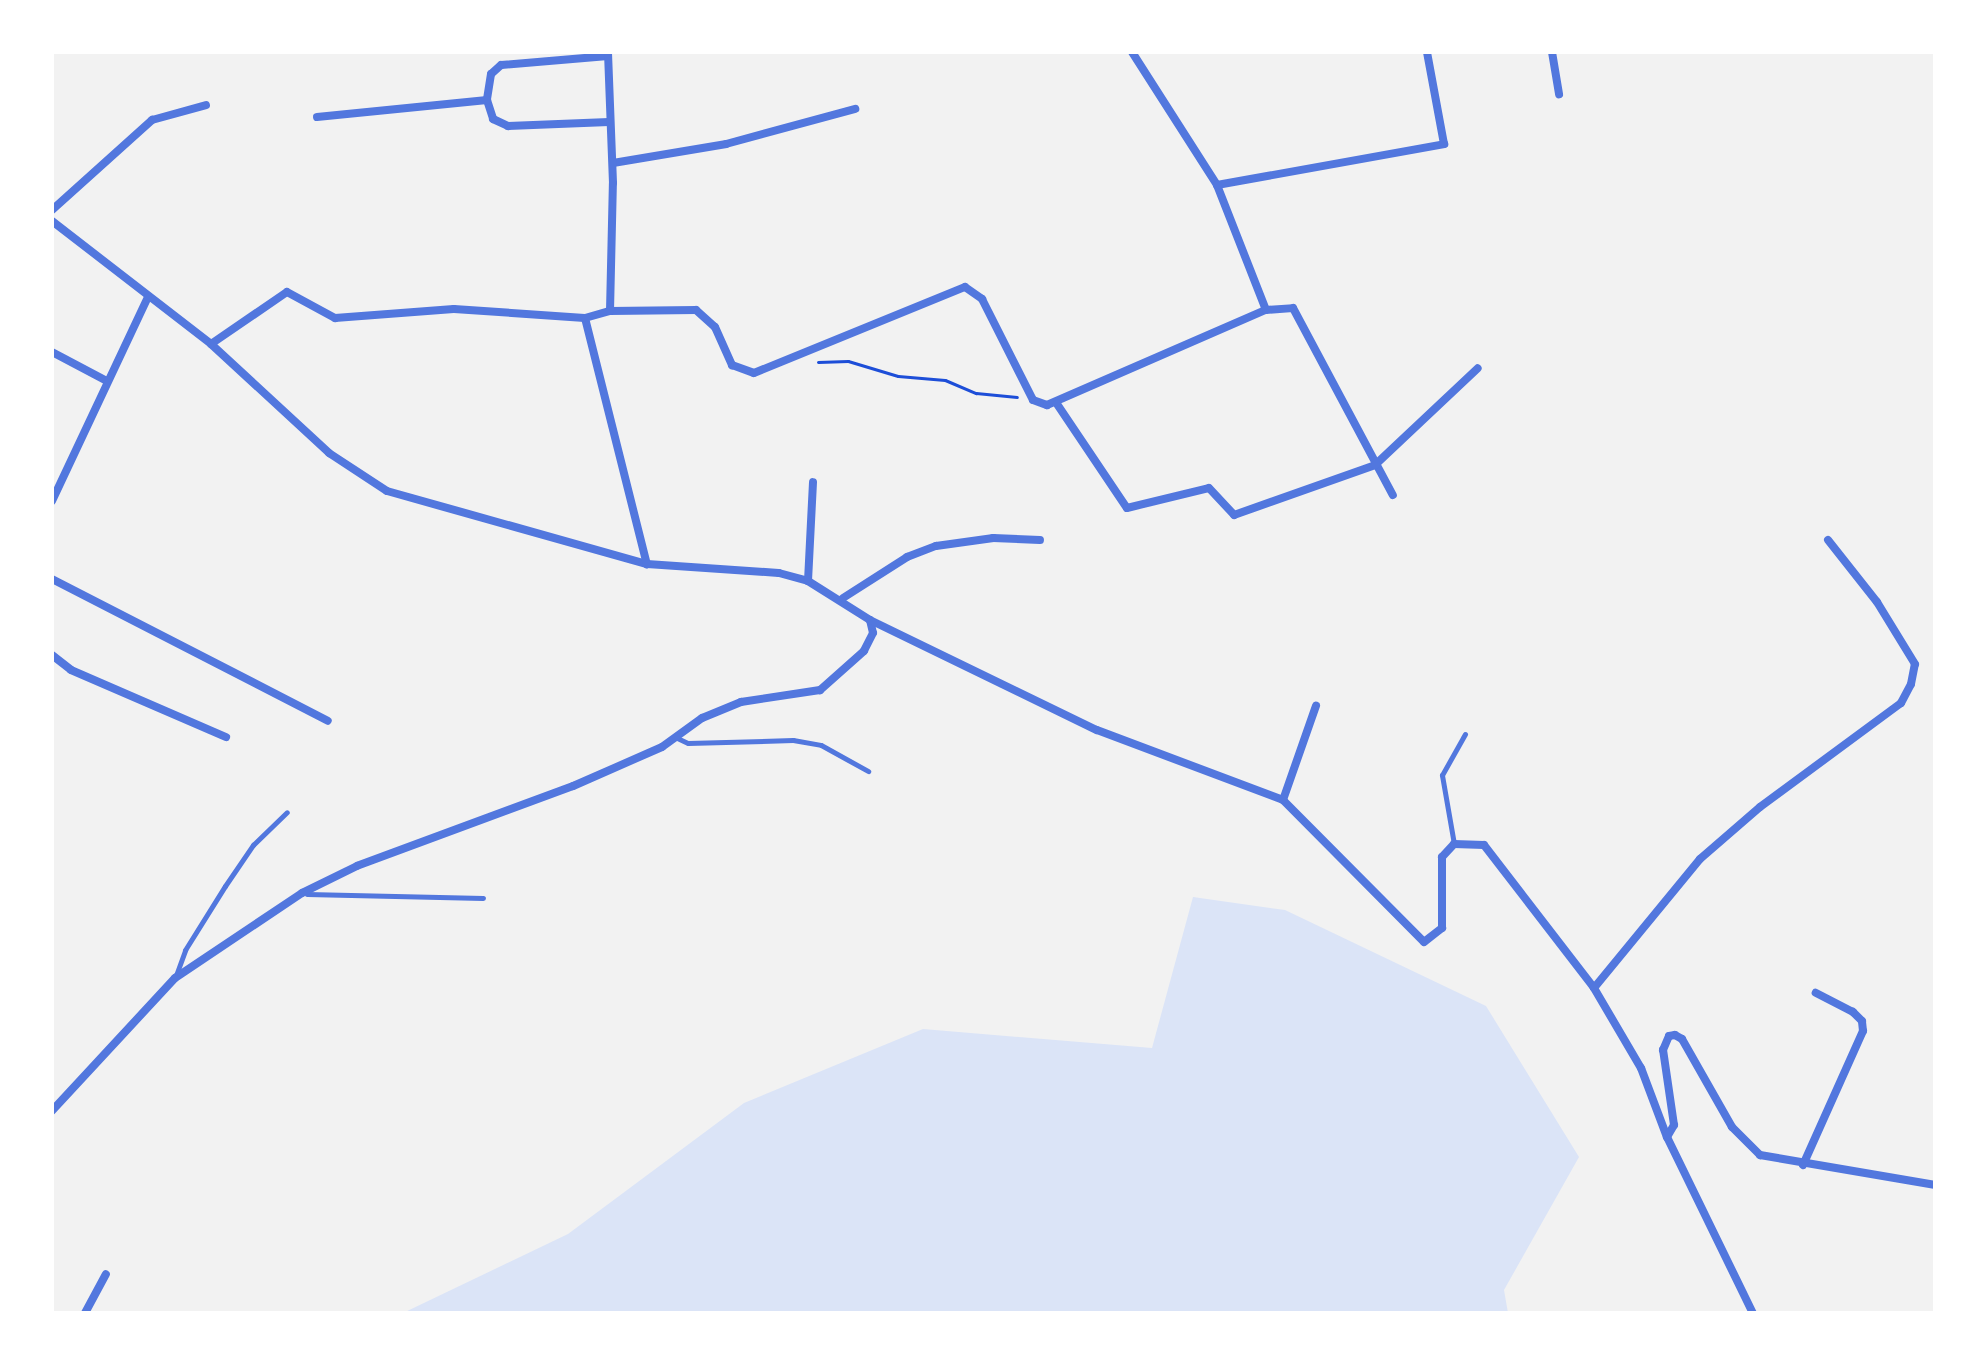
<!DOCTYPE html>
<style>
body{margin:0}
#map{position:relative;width:1987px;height:1365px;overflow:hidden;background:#f2f2f2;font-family:"Times New Roman",serif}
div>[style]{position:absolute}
.green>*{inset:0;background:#dbe4f7}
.path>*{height:3px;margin:-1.5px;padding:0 1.5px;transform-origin:1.5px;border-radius:1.5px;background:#1d4ed8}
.service>*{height:5px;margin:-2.5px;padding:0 2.5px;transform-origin:2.5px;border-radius:2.5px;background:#5277de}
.minor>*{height:8px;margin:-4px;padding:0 4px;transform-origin:4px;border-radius:4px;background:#5277de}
span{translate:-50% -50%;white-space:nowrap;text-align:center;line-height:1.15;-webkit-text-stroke:8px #fff;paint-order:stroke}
.frame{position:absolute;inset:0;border:54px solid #fff;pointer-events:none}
</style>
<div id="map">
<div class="green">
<div style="clip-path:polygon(1193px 897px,1285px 910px,1486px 1006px,1579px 1157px,1504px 1290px,1508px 1313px,403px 1313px,568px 1234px,744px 1103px,923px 1029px,1152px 1048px)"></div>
</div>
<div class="path">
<div style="left:818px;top:362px;width:30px;rotate:-2deg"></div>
<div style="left:848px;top:361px;width:52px;rotate:16.7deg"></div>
<div style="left:898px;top:376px;width:47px;rotate:4.9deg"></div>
<div style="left:945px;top:380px;width:34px;rotate:23deg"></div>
<div style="left:976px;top:393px;width:41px;rotate:5.6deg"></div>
</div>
<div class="service">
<div style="left:675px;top:737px;width:14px;rotate:25deg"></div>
<div style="left:688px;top:743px;width:105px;rotate:-1.6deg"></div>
<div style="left:793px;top:740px;width:28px;rotate:10deg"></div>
<div style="left:821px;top:745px;width:54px;rotate:29deg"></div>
<div style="left:1454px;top:844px;width:70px;rotate:-99.9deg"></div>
<div style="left:1442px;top:775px;width:47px;rotate:-60.7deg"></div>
<div style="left:307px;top:894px;width:176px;rotate:1.3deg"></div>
<div style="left:175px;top:978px;width:30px;rotate:-70deg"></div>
<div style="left:185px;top:950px;width:75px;rotate:-58deg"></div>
<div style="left:225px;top:886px;width:50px;rotate:-55.7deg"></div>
<div style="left:253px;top:845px;width:47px;rotate:-44.1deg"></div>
</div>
<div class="minor">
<div style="left:1132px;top:52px;width:158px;rotate:57.4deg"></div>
<div style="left:1217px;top:185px;width:134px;rotate:68.6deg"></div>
<div style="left:1552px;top:52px;width:43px;rotate:80.5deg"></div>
<div style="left:608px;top:56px;width:107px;rotate:175.2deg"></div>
<div style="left:501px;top:65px;width:13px;rotate:138deg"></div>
<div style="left:491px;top:74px;width:26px;rotate:99deg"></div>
<div style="left:487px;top:100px;width:20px;rotate:72deg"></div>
<div style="left:493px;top:119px;width:17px;rotate:25deg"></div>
<div style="left:508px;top:126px;width:101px;rotate:-2.3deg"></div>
<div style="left:317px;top:117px;width:171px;rotate:-5.7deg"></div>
<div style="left:613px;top:163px;width:115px;rotate:-9.5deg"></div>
<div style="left:726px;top:144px;width:134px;rotate:-15.2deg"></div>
<div style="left:1217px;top:185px;width:231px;rotate:-10.2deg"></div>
<div style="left:1444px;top:144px;width:94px;rotate:-100.5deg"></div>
<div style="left:52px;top:210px;width:135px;rotate:-42deg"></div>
<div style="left:152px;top:120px;width:56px;rotate:-15.5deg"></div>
<div style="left:52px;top:221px;width:201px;rotate:37.7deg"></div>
<div style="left:211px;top:344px;width:161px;rotate:42.7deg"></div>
<div style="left:329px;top:453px;width:69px;rotate:33.2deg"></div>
<div style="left:387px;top:491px;width:270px;rotate:15.7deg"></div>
<div style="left:647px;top:564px;width:132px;rotate:3.9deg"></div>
<div style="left:779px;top:573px;width:30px;rotate:15deg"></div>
<div style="left:808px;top:581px;width:73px;rotate:32.2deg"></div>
<div style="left:870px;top:620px;width:13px;rotate:77deg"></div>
<div style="left:873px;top:633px;width:20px;rotate:117deg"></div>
<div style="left:864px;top:651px;width:59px;rotate:138.4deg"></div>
<div style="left:820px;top:690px;width:80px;rotate:171.4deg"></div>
<div style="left:741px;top:702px;width:42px;rotate:157.7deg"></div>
<div style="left:702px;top:718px;width:49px;rotate:144.1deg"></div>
<div style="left:662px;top:747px;width:97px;rotate:156.3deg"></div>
<div style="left:573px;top:786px;width:230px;rotate:159.7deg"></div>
<div style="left:357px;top:866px;width:61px;rotate:153.9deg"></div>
<div style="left:302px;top:893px;width:153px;rotate:146.2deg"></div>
<div style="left:175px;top:978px;width:181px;rotate:132.8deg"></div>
<div style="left:610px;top:311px;width:86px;rotate:-0.7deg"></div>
<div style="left:696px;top:310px;width:25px;rotate:42deg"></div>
<div style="left:715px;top:327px;width:42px;rotate:65.9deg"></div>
<div style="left:732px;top:365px;width:23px;rotate:20deg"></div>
<div style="left:754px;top:373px;width:228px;rotate:-22.2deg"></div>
<div style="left:965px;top:287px;width:21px;rotate:35deg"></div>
<div style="left:982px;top:299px;width:113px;rotate:63.2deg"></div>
<div style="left:1033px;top:400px;width:15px;rotate:20deg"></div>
<div style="left:1047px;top:405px;width:239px;rotate:-23.5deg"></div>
<div style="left:1266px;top:310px;width:27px;rotate:-4deg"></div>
<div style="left:1293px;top:308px;width:212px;rotate:61.9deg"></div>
<div style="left:585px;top:318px;width:254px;rotate:75.9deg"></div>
<div style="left:211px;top:344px;width:92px;rotate:-34.4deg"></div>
<div style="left:287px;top:292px;width:55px;rotate:28.4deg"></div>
<div style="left:335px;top:318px;width:119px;rotate:-4.3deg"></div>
<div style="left:454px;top:309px;width:131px;rotate:3.9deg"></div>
<div style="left:585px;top:318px;width:26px;rotate:-16deg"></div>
<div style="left:610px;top:311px;width:128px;rotate:-88.7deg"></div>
<div style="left:613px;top:183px;width:131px;rotate:-92.2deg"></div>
<div style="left:52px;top:352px;width:62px;rotate:27.8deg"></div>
<div style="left:1057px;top:404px;width:125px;rotate:56.1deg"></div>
<div style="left:1127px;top:508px;width:84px;rotate:-13.7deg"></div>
<div style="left:1209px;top:488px;width:37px;rotate:47deg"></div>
<div style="left:1234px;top:515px;width:150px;rotate:-19.5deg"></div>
<div style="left:1375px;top:465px;width:141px;rotate:-43.3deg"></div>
<div style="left:52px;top:501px;width:225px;rotate:-64.8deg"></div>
<div style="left:52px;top:579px;width:310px;rotate:27.2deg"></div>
<div style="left:808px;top:581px;width:99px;rotate:-87.1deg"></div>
<div style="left:843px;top:598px;width:76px;rotate:-32.6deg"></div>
<div style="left:907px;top:557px;width:31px;rotate:-21deg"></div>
<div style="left:936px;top:546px;width:58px;rotate:-8deg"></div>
<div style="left:993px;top:538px;width:47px;rotate:2.4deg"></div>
<div style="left:870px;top:620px;width:252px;rotate:25.9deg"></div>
<div style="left:1097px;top:730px;width:199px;rotate:20.6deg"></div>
<div style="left:1283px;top:800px;width:200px;rotate:45.2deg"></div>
<div style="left:1424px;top:942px;width:23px;rotate:-38deg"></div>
<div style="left:1442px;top:928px;width:71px;rotate:-90deg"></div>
<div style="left:1442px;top:857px;width:18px;rotate:-47deg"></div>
<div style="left:1454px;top:844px;width:30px;rotate:2deg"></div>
<div style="left:1484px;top:845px;width:180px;rotate:52.4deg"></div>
<div style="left:1594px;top:988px;width:93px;rotate:59.6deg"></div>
<div style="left:1641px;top:1068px;width:74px;rotate:69.4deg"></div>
<div style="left:1667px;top:1137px;width:196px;rotate:64deg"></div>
<div style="left:52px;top:655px;width:24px;rotate:38deg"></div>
<div style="left:71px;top:670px;width:169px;rotate:23.4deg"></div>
<div style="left:1283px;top:800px;width:100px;rotate:-70.7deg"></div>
<div style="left:1594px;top:988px;width:167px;rotate:-50.6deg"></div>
<div style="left:1700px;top:859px;width:79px;rotate:-40.9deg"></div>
<div style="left:1760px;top:807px;width:175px;rotate:-36.4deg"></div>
<div style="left:1901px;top:703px;width:21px;rotate:-62deg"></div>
<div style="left:1911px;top:684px;width:20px;rotate:-79deg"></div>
<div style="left:1915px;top:664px;width:73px;rotate:-121.5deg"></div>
<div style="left:1877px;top:602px;width:79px;rotate:-128.3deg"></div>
<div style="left:1667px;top:1137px;width:14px;rotate:-60deg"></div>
<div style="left:1674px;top:1125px;width:76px;rotate:-98.3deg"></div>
<div style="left:1663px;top:1050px;width:15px;rotate:-67deg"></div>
<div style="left:1669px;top:1036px;width:6px;rotate:-9deg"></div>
<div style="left:1675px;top:1035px;width:8px;rotate:30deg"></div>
<div style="left:1682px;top:1039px;width:101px;rotate:60.4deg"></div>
<div style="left:1732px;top:1127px;width:40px;rotate:45deg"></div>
<div style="left:1760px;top:1155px;width:178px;rotate:9.7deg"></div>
<div style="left:1803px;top:1165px;width:147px;rotate:-65.9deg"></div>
<div style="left:1863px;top:1031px;width:10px;rotate:-96deg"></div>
<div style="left:1862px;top:1021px;width:13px;rotate:-135deg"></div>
<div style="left:1853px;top:1012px;width:42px;rotate:-152.8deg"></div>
<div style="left:85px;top:1313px;width:44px;rotate:-61.7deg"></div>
</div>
<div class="frame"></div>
</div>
